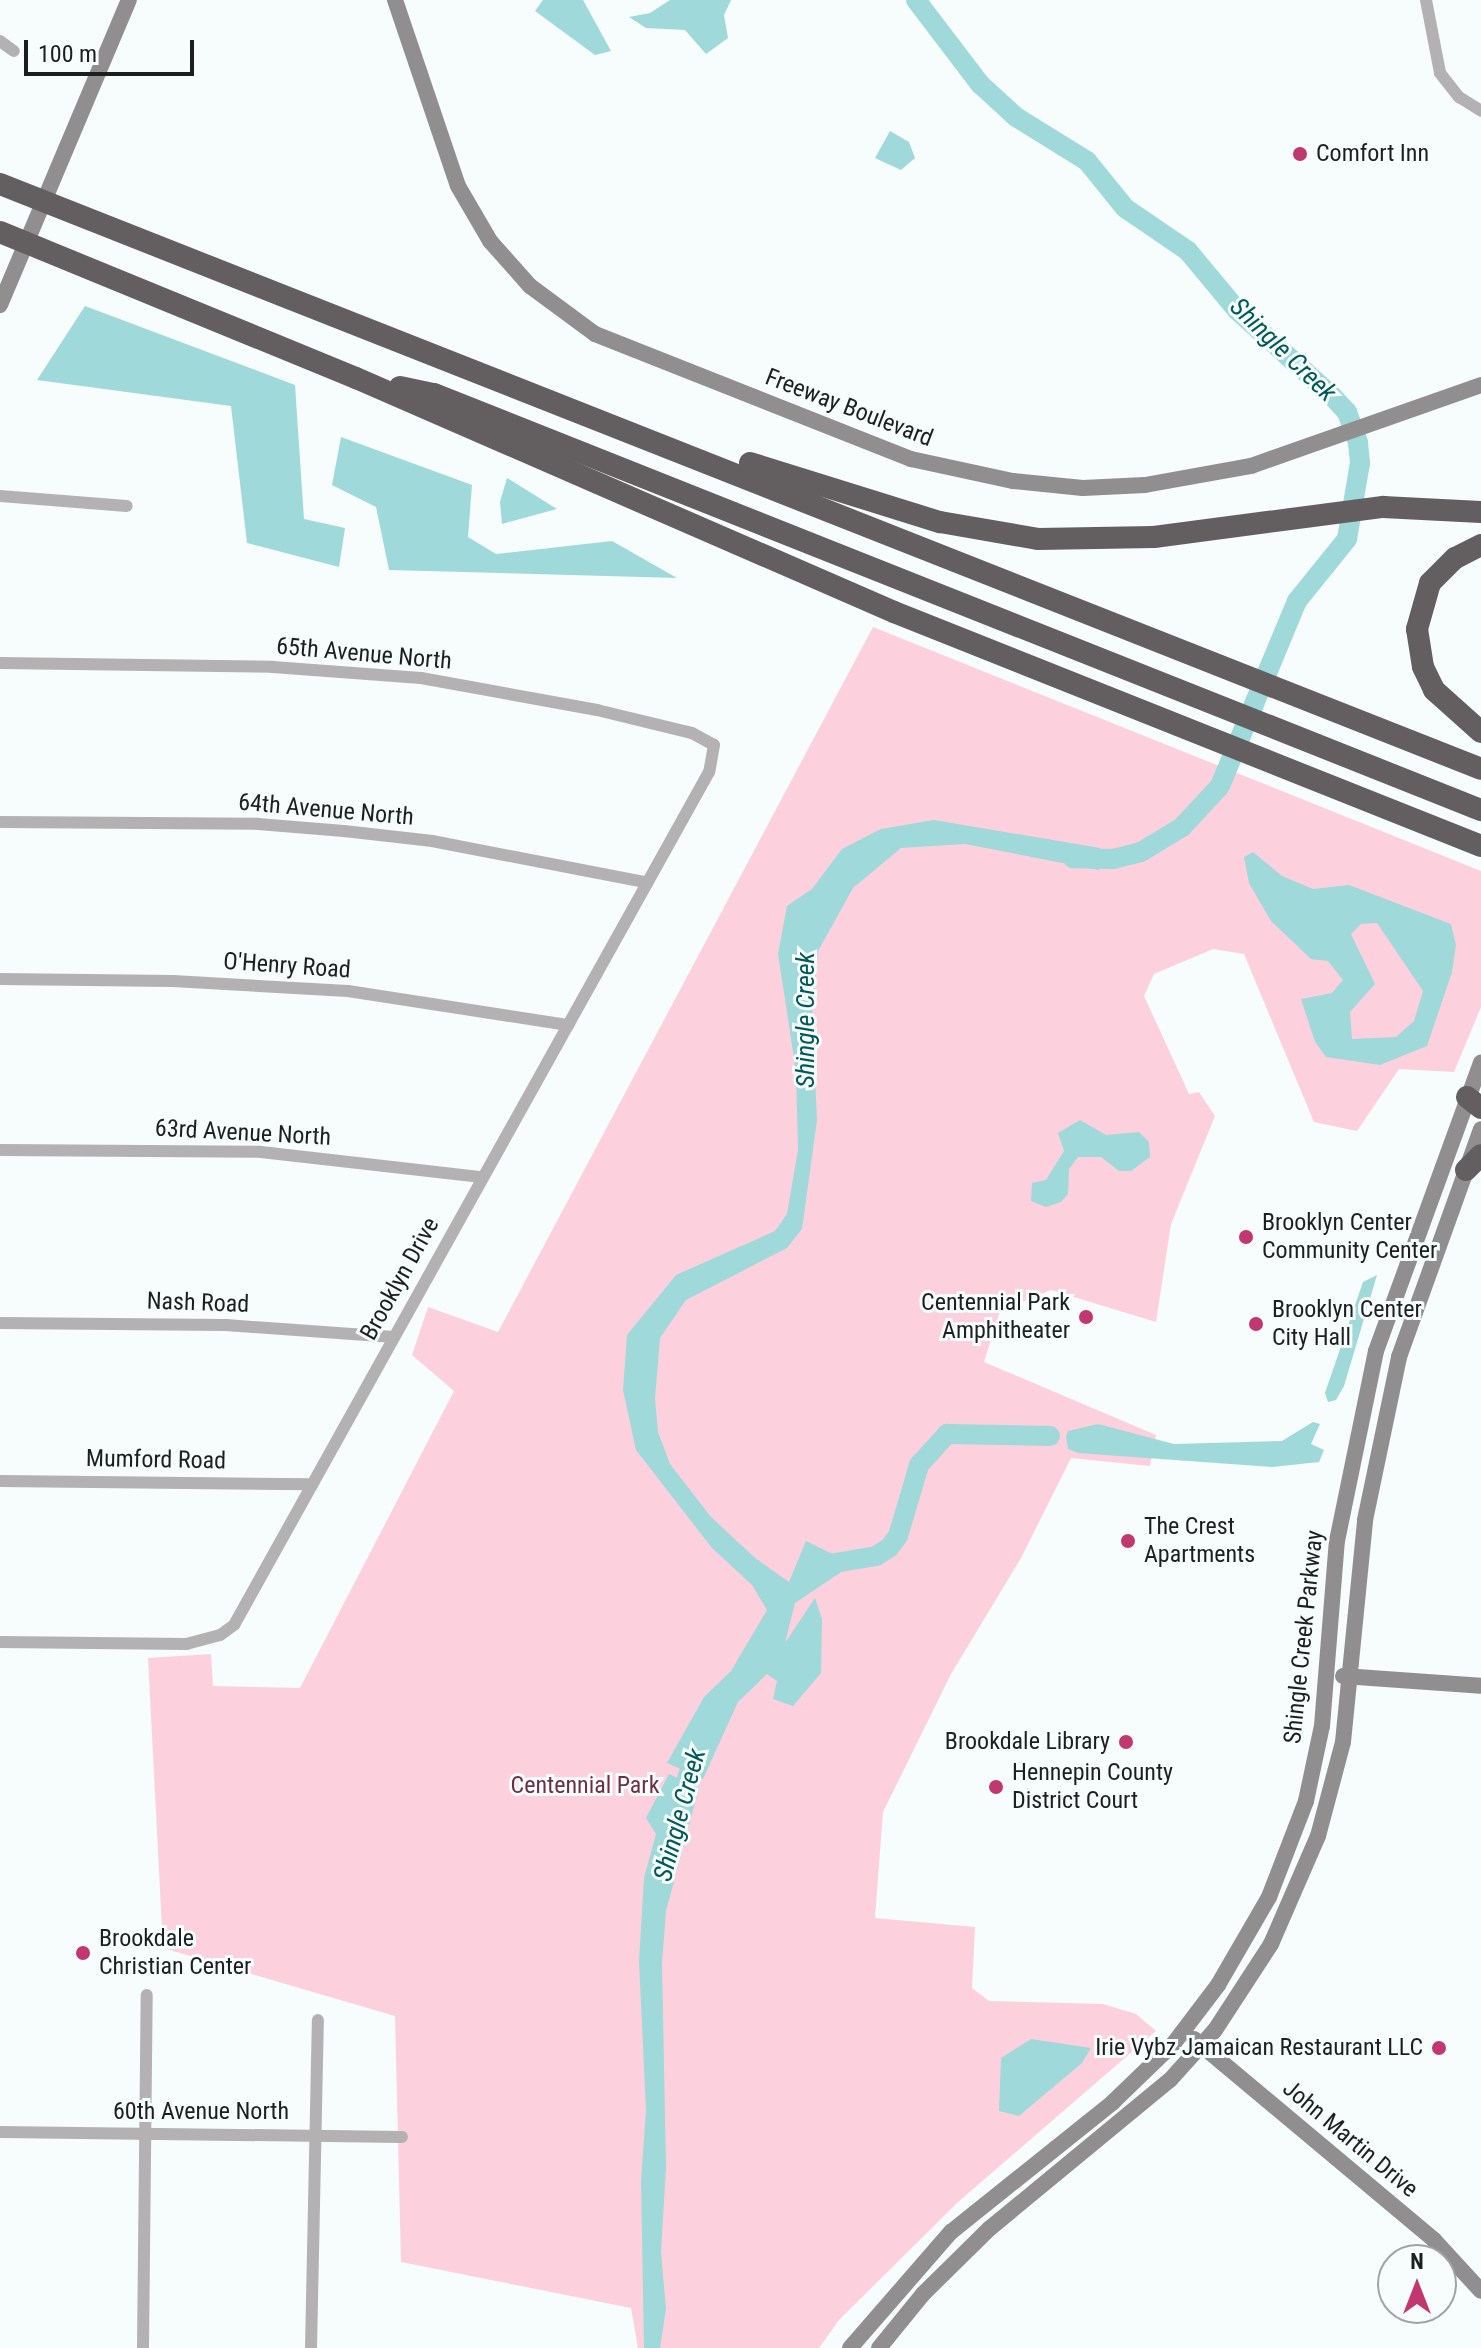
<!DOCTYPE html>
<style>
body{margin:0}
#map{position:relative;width:1481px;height:2348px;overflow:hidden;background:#f7fcfc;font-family:"Roboto Condensed",sans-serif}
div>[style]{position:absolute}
.green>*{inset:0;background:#fdd0dd}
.water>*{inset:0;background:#9fd9d9}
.river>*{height:20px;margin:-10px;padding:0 10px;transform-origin:10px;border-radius:10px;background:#9fd9d9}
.street>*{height:12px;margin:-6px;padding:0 6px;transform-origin:6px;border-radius:6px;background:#b3b1b2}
.secondary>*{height:16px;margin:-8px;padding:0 8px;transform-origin:8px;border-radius:8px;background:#918e8f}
.highway>*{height:22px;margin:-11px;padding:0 11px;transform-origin:11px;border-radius:11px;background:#635f60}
.dots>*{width:22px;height:22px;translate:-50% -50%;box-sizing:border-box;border:4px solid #f7fcfc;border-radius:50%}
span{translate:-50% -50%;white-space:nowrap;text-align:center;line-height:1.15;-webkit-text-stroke:6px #f7fcfc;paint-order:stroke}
.poi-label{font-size:24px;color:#1d1f1f}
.left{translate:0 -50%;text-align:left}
.right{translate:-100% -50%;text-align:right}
.street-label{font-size:24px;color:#1d1f1f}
.park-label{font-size:24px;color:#6c3045}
.water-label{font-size:26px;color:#005859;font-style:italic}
.north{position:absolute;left:1377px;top:2244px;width:80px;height:80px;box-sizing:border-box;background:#f7fcfc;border:2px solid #a0a4a4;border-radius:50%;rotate:0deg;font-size:22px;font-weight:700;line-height:32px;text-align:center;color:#1d1f1f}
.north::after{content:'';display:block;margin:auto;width:28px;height:36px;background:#c13770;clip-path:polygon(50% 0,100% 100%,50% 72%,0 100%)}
.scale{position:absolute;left:24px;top:40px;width:170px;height:36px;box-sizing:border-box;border:4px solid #1d1f1f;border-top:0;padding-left:10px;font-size:24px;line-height:28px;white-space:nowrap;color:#1d1f1f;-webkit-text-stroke:6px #f7fcfc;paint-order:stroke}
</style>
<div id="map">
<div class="green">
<div style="clip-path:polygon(873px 627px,1481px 871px,1481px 1007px,1454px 1072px,1399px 1069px,1357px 1131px,1314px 1122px,1244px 954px,1213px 949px,1154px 974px,1144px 996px,1189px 1094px,1199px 1092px,1215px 1116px,1171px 1224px,1156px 1322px,1051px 1290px,1000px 1311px,984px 1362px,1156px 1435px,1150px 1466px,1071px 1458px,1021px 1558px,951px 1674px,883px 1812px,875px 1918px,975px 1927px,972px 1988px,989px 2001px,1103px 2004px,1136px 2014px,1156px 2031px,958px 2202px,839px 2320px,819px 2348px,638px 2348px,631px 2308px,401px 2262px,395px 2016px,163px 1948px,148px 1658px,211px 1654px,213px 1686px,300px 1688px,454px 1391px,412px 1355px,428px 1307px,498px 1332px)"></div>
</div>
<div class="water">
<div style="clip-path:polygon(543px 0,583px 0,611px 51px,595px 55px,535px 11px)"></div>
<div style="clip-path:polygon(670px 0,731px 0,724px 15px,728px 38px,706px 54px,685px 30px,646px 28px,629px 17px,650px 13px)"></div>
<div style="clip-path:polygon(890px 131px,909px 142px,915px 158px,901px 170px,875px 158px)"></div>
<div style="clip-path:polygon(85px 306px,295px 385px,304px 519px,345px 528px,339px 567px,247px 543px,231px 406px,37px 380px)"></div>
<div style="clip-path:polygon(341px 437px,472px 485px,468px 537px,496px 554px,612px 541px,677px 578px,389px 570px,376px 507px,332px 485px)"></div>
<div style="clip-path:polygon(507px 478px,557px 509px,502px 524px,500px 502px)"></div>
<div style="clip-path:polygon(934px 820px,1100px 848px,1099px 870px,965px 844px,901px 848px,853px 888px,818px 951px,812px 1016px,817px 1120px,802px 1229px,787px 1248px,686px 1300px,660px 1338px,655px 1398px,658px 1432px,670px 1464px,711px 1517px,754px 1557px,789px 1582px,806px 1541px,853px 1564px,795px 1603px,785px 1643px,815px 1598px,822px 1619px,821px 1673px,793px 1706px,773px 1699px,777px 1681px,767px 1674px,738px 1702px,703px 1779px,667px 1763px,704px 1697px,731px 1671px,767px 1610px,752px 1585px,712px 1548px,636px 1450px,623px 1390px,627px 1335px,676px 1275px,775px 1231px,787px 1214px,798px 1150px,796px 1071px,778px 954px,787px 906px,812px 889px,842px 849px,881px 829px)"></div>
<div style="clip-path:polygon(evenodd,1253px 852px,1282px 876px,1313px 889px,1349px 885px,1451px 924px,1456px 945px,1452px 972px,1427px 1046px,1380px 1065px,1326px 1057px,1315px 1042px,1301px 999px,1332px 993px,1343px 980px,1328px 961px,1311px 959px,1271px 921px,1249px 883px,1244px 857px,1253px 852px,1377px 923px,1423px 991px,1414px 1021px,1396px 1037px,1352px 1039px,1350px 1012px,1375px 984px,1351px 934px,1361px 924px,1377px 923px)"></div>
<div style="clip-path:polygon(1080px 1120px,1106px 1135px,1139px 1132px,1149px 1142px,1150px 1157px,1131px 1171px,1119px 1171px,1101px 1157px,1078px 1157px,1069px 1169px,1068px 1194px,1061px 1202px,1046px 1207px,1031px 1201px,1032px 1183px,1046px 1180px,1064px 1151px,1058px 1133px)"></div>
<div style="clip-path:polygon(1377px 1275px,1344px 1386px,1336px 1400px,1328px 1402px,1325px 1393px,1363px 1282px)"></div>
<div style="clip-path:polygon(1313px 1422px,1320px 1424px,1311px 1444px,1324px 1450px,1319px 1462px,1272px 1467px,1078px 1453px,1068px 1449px,1066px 1437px,1068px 1431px,1098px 1424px,1174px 1444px,1282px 1441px)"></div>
<div style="clip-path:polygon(669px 1774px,699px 1788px,666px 1911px,662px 1963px,666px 2167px,661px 2252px,666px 2309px,660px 2348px,644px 2348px,641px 2180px,646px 2110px,639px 1961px,644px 1878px,656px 1834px,646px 1818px)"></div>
<div style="clip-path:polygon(1031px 2039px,1091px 2048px,1082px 2063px,1019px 2116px,999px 2111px,1001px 2058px)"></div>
</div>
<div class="river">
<div style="left:916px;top:0;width:106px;rotate:52.7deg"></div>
<div style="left:980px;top:84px;width:49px;rotate:42.5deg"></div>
<div style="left:1016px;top:117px;width:84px;rotate:31.8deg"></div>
<div style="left:1087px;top:161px;width:60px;rotate:51deg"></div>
<div style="left:1125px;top:208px;width:76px;rotate:34.3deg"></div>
<div style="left:1188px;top:251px;width:77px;rotate:50.3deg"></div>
<div style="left:1237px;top:310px;width:128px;rotate:42.2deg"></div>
<div style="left:1332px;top:396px;width:22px;rotate:47deg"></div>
<div style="left:1347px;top:412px;width:33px;rotate:70deg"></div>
<div style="left:1358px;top:443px;width:20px;rotate:84deg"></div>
<div style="left:1360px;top:463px;width:77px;rotate:99.7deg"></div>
<div style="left:1347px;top:539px;width:80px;rotate:128.9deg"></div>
<div style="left:1297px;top:601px;width:200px;rotate:112.6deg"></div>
<div style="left:1220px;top:786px;width:56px;rotate:132.8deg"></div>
<div style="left:1182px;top:827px;width:48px;rotate:148.6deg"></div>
<div style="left:1141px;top:852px;width:30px;rotate:166deg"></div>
<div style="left:1112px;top:859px;width:39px;rotate:-179deg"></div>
<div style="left:823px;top:1565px;width:54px;rotate:-9.6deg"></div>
<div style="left:876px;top:1556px;width:15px;rotate:-32deg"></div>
<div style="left:889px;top:1548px;width:15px;rotate:-53deg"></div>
<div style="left:898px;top:1536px;width:74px;rotate:-73.5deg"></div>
<div style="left:919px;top:1465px;width:42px;rotate:-47.9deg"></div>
<div style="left:947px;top:1434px;width:103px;rotate:1.1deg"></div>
<div style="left:678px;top:1808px;width:64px;rotate:-72.7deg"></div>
</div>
<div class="street">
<div style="left:1426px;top:0;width:74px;rotate:79.1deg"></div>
<div style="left:1440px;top:73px;width:31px;rotate:52deg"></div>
<div style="left:1459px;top:97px;width:26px;rotate:32deg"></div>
<div style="left:0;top:41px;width:17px;rotate:36deg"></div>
<div style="left:0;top:496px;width:127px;rotate:4.5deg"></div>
<div style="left:0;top:663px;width:273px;rotate:0.8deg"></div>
<div style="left:273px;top:667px;width:148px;rotate:4.3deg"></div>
<div style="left:421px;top:678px;width:179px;rotate:10.3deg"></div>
<div style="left:597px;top:710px;width:98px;rotate:13.6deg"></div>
<div style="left:692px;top:733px;width:25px;rotate:29deg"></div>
<div style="left:714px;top:745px;width:27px;rotate:100deg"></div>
<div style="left:709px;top:772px;width:976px;rotate:119.11deg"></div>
<div style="left:234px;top:1625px;width:17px;rotate:144deg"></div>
<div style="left:220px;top:1635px;width:34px;rotate:165deg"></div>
<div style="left:187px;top:1644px;width:187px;rotate:-179.4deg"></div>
<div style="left:0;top:822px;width:258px;rotate:0.4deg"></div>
<div style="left:258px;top:824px;width:86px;rotate:4.7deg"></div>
<div style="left:344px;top:831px;width:89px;rotate:6.5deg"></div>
<div style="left:432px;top:841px;width:217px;rotate:10.9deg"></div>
<div style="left:0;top:979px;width:173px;rotate:0.7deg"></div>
<div style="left:173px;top:981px;width:175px;rotate:3.3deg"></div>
<div style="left:348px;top:991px;width:223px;rotate:8.8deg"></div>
<div style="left:0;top:1150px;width:261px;rotate:0.4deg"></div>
<div style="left:261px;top:1152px;width:222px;rotate:6.5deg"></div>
<div style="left:0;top:1323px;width:226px;rotate:0.5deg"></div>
<div style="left:226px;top:1325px;width:168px;rotate:4.1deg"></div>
<div style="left:0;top:1481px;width:312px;rotate:0.6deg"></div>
<div style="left:0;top:2132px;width:402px;rotate:0.7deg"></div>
<div style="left:143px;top:2348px;width:353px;rotate:-89.4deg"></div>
<div style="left:311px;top:2348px;width:328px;rotate:-88.8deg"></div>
</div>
<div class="secondary">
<div style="left:395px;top:0;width:196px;rotate:71.3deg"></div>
<div style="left:458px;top:186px;width:64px;rotate:59.8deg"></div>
<div style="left:490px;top:241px;width:60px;rotate:48.4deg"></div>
<div style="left:530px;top:286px;width:81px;rotate:36.4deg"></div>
<div style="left:595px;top:334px;width:340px;rotate:21.6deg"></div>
<div style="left:911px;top:459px;width:104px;rotate:12.2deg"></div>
<div style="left:1013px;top:481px;width:70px;rotate:5.7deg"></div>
<div style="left:1083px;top:488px;width:62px;rotate:-2.8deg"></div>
<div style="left:1145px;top:485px;width:108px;rotate:-10.2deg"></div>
<div style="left:1251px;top:466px;width:244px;rotate:-19.4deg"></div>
<div style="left:0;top:305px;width:331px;rotate:-67.1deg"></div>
<div style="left:1343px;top:1676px;width:138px;rotate:4.1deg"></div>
<div style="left:1194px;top:2039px;width:313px;rotate:39.9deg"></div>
<div style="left:1434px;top:2240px;width:69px;rotate:47.3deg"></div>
<div style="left:850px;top:2348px;width:154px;rotate:-49deg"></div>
<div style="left:951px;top:2232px;width:208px;rotate:-38.7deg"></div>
<div style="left:1113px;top:2102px;width:85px;rotate:-44deg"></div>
<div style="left:1174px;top:2043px;width:73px;rotate:-52.8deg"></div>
<div style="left:1218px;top:1985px;width:102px;rotate:-59.9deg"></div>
<div style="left:1269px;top:1897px;width:103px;rotate:-68.9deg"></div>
<div style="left:1306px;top:1801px;width:77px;rotate:-78deg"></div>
<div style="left:1322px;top:1726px;width:186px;rotate:-85.4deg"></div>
<div style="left:1337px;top:1541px;width:194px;rotate:-78.4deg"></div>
<div style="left:1376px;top:1351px;width:307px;rotate:-70deg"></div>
<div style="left:879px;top:2348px;width:70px;rotate:-50.8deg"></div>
<div style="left:923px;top:2294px;width:93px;rotate:-44.6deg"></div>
<div style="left:989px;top:2229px;width:234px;rotate:-39.5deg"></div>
<div style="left:1170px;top:2080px;width:67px;rotate:-48deg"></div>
<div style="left:1215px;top:2030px;width:103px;rotate:-56.9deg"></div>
<div style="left:1271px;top:1944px;width:118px;rotate:-66.5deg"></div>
<div style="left:1318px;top:1836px;width:97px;rotate:-75.1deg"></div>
<div style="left:1343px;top:1742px;width:223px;rotate:-84.3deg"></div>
<div style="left:1365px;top:1520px;width:167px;rotate:-78.2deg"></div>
<div style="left:1399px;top:1357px;width:242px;rotate:-70.2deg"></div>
</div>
<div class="highway">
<div style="left:0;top:184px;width:1592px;rotate:21.55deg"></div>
<div style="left:0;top:232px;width:385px;rotate:22.3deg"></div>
<div style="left:356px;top:378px;width:587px;rotate:23.51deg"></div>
<div style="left:894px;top:612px;width:632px;rotate:21.73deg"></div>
<div style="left:400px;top:387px;width:35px;rotate:12deg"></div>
<div style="left:434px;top:394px;width:1127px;rotate:21.67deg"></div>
<div style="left:750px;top:463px;width:199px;rotate:17.3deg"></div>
<div style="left:940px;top:522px;width:99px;rotate:9.8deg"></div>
<div style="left:1038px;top:539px;width:116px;rotate:-1deg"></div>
<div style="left:1154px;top:537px;width:231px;rotate:-7.5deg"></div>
<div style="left:1383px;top:507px;width:98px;rotate:2.9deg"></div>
<div style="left:1481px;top:545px;width:29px;rotate:153deg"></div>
<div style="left:1455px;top:558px;width:35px;rotate:135deg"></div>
<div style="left:1430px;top:583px;width:48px;rotate:105.8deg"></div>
<div style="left:1417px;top:629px;width:38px;rotate:81deg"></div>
<div style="left:1423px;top:667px;width:25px;rotate:64deg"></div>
<div style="left:1434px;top:690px;width:63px;rotate:41.8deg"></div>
<div style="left:1467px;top:1097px;width:18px;rotate:38deg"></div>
<div style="left:1466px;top:1170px;width:21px;rotate:-45deg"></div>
</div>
<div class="dots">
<div style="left:1300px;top:154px;background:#c13770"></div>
<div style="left:1246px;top:1237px;background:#c13770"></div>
<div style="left:1086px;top:1317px;background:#c13770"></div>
<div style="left:1256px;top:1324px;background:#c13770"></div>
<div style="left:1128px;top:1541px;background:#c13770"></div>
<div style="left:1126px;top:1742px;background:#c13770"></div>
<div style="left:996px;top:1787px;background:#c13770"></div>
<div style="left:83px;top:1953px;background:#c13770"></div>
<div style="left:1439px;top:2048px;background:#c13770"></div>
</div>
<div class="poi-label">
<span class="left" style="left:1316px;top:154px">Comfort Inn</span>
<span class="left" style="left:1262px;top:1237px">Brooklyn Center<br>Community Center</span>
<span class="right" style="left:1070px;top:1317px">Centennial Park<br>Amphitheater</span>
<span class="left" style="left:1272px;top:1324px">Brooklyn Center<br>City Hall</span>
<span class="left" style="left:1144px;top:1541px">The Crest<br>Apartments</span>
<span class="right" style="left:1110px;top:1742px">Brookdale Library</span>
<span class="left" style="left:1012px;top:1787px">Hennepin County<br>District Court</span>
<span class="left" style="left:99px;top:1953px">Brookdale<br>Christian Center</span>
<span class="right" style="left:1423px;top:2048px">Irie Vybz Jamaican Restaurant LLC</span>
</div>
<div class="street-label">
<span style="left:849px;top:408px;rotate:21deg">Freeway Boulevard</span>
<span style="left:364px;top:654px;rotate:5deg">65th Avenue North</span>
<span style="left:326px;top:810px;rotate:5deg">64th Avenue North</span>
<span style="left:287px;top:966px;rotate:4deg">O'Henry Road</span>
<span style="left:243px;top:1133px;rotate:3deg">63rd Avenue North</span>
<span style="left:400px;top:1279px;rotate:-61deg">Brooklyn Drive</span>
<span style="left:198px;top:1303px;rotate:2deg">Nash Road</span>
<span style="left:156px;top:1460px;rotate:1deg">Mumford Road</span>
<span style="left:1304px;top:1637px;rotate:-84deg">Shingle Creek Parkway</span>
<span style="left:201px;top:2112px">60th Avenue North</span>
<span style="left:1350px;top:2139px;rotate:40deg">John Martin Drive</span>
</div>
<div class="park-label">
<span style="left:585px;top:1786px">Centennial Park</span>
</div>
<div class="water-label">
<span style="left:1283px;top:350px;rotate:44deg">Shingle Creek</span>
<span style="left:806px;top:1020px;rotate:-90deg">Shingle Creek</span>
<span style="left:680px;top:1815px;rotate:-75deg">Shingle Creek</span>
</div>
<div class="north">N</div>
<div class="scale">100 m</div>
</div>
